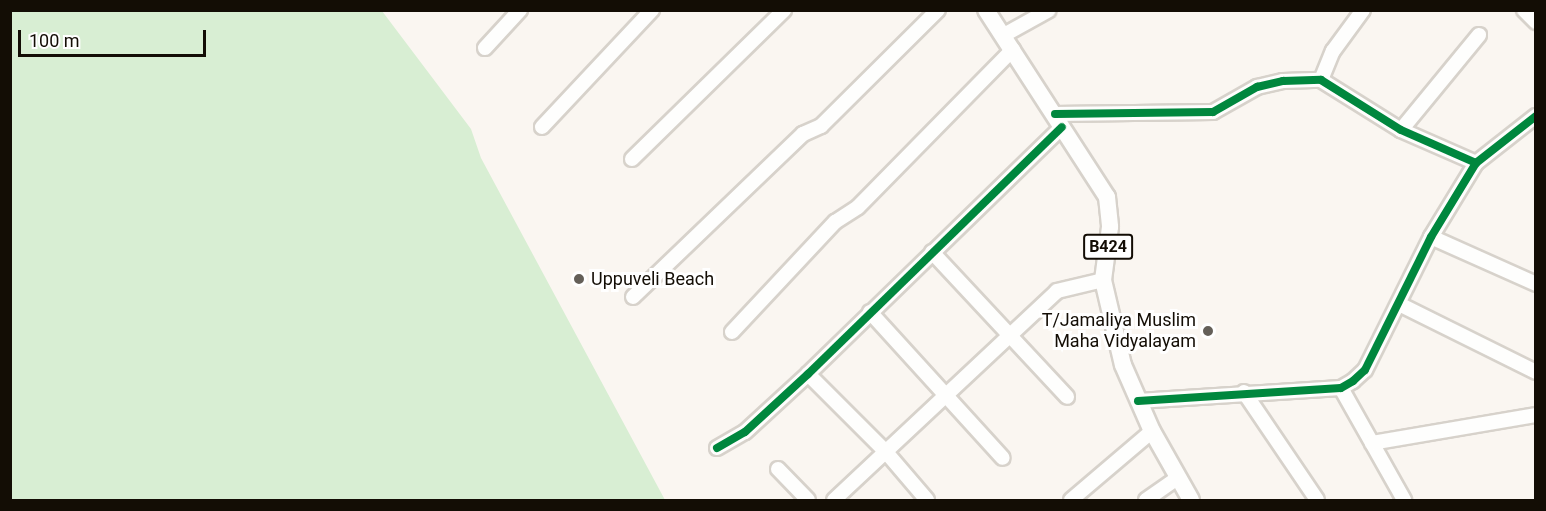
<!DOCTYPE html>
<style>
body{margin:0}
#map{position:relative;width:1546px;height:511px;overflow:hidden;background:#faf6f1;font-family:Roboto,sans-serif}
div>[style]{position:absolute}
.water>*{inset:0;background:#d8eed3}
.roads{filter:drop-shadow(2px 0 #d7d2cb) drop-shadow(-2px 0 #d7d2cb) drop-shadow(0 2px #d7d2cb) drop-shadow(0 -2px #d7d2cb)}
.minor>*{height:14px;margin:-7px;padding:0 7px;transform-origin:7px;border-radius:7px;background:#fefefd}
.major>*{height:16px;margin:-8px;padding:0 8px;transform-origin:8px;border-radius:8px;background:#fefefd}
.cycleway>*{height:8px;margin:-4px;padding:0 4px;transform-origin:4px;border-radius:4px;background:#00873e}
.dots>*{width:16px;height:16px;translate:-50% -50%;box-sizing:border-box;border:3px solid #fff;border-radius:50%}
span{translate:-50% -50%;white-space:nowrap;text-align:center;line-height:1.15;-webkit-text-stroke:6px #fff;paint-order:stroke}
.shield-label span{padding:2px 4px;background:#fff;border:2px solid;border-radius:4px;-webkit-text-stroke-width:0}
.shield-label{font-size:16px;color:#130d05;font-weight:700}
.poi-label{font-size:18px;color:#130d05}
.left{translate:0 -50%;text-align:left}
.right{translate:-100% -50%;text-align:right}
.frame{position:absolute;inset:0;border:12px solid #130d05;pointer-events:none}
.scale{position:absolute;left:18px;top:30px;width:188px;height:27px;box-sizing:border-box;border:3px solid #130d05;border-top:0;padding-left:8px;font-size:18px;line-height:21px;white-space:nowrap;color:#130d05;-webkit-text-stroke:4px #fff;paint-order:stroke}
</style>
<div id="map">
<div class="water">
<div style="clip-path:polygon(10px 11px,382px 11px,471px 129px,481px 158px,665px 500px,11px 500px)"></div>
</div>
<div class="roads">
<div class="minor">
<div style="left:1524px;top:10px;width:17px;rotate:45deg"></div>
<div style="left:1004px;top:35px;width:51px;rotate:-29.1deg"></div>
<div style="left:485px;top:48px;width:52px;rotate:-47.4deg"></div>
<div style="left:1321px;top:80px;width:31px;rotate:-68deg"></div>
<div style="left:1333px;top:51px;width:51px;rotate:-53.8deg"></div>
<div style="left:1055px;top:114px;width:158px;rotate:-0.7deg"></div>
<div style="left:1213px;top:112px;width:51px;rotate:-29.6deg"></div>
<div style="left:1257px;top:87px;width:27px;rotate:-13deg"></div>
<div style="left:1283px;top:81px;width:38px;rotate:-2deg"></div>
<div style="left:1321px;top:80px;width:94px;rotate:32deg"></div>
<div style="left:1401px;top:130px;width:82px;rotate:23.7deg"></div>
<div style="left:542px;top:127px;width:161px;rotate:-46.8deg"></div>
<div style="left:1401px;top:130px;width:123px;rotate:-50.6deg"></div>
<div style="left:632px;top:159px;width:213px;rotate:-44.4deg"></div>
<div style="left:1431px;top:237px;width:115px;rotate:24.1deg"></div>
<div style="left:932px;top:252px;width:198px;rotate:47deg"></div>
<div style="left:633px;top:297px;width:236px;rotate:-43.8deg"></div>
<div style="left:803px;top:134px;width:20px;rotate:-24deg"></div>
<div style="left:821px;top:126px;width:165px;rotate:-44.8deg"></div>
<div style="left:1399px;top:304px;width:153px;rotate:26.4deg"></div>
<div style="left:870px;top:312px;width:197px;rotate:47.7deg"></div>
<div style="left:732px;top:332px;width:151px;rotate:-46.9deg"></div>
<div style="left:835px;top:222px;width:27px;rotate:-33deg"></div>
<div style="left:858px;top:207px;width:221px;rotate:-45.5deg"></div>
<div style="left:808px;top:374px;width:110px;rotate:45deg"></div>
<div style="left:886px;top:452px;width:63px;rotate:49.5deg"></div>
<div style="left:1341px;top:388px;width:129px;rotate:60.6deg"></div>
<div style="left:1244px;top:392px;width:130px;rotate:55.9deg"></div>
<div style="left:1138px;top:401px;width:203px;rotate:-3.7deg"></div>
<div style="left:1341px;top:388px;width:14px;rotate:-30deg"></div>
<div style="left:1353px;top:381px;width:16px;rotate:-43deg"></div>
<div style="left:1365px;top:370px;width:148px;rotate:-63.6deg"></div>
<div style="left:1431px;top:237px;width:87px;rotate:-58.7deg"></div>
<div style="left:1476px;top:163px;width:76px;rotate:-38.1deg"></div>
<div style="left:1372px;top:443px;width:166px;rotate:-9.7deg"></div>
<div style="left:717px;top:448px;width:32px;rotate:-30deg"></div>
<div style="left:745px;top:432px;width:86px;rotate:-42.6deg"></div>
<div style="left:808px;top:374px;width:354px;rotate:-44.2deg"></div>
<div style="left:778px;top:469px;width:43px;rotate:45.9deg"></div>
<div style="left:834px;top:500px;width:306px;rotate:-43.1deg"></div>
<div style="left:1057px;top:291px;width:47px;rotate:-13.4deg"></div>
<div style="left:1071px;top:500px;width:106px;rotate:-40.4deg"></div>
<div style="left:1146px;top:500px;width:39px;rotate:-35deg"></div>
</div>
<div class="major">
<div style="left:986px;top:10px;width:223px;rotate:57.1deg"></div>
<div style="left:1107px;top:197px;width:30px;rotate:84deg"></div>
<div style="left:1110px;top:227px;width:53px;rotate:97.5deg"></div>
<div style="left:1103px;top:280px;width:87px;rotate:76.8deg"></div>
<div style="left:1123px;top:365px;width:72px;rotate:66.3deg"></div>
<div style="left:1152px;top:431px;width:79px;rotate:60.5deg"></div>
</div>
</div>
<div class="cycleway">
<div style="left:1055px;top:114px;width:158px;rotate:-0.7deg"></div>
<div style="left:1213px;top:112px;width:51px;rotate:-29.6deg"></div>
<div style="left:1257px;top:87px;width:27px;rotate:-13deg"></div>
<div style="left:1283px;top:81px;width:38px;rotate:-2deg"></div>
<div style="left:1321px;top:80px;width:94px;rotate:32deg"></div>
<div style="left:1401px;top:130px;width:82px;rotate:23.7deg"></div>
<div style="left:1138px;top:401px;width:203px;rotate:-3.7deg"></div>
<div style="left:1341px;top:388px;width:14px;rotate:-30deg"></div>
<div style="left:1353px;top:381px;width:16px;rotate:-43deg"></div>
<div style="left:1365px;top:370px;width:148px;rotate:-63.6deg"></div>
<div style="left:1431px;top:237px;width:87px;rotate:-58.7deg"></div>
<div style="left:1476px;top:163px;width:76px;rotate:-38.1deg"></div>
<div style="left:717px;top:448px;width:32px;rotate:-30deg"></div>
<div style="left:745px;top:432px;width:86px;rotate:-42.6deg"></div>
<div style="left:808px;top:374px;width:354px;rotate:-44.2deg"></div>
</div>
<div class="dots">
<div style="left:579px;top:279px;background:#645f58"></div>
<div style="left:1208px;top:331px;background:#645f58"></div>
</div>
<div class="shield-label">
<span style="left:1108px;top:247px">B424</span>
</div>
<div class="poi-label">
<span class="left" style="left:591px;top:279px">Uppuveli Beach</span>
<span class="right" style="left:1196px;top:331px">T/Jamaliya Muslim<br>Maha Vidyalayam</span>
</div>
<div class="frame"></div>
<div class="scale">100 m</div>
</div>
